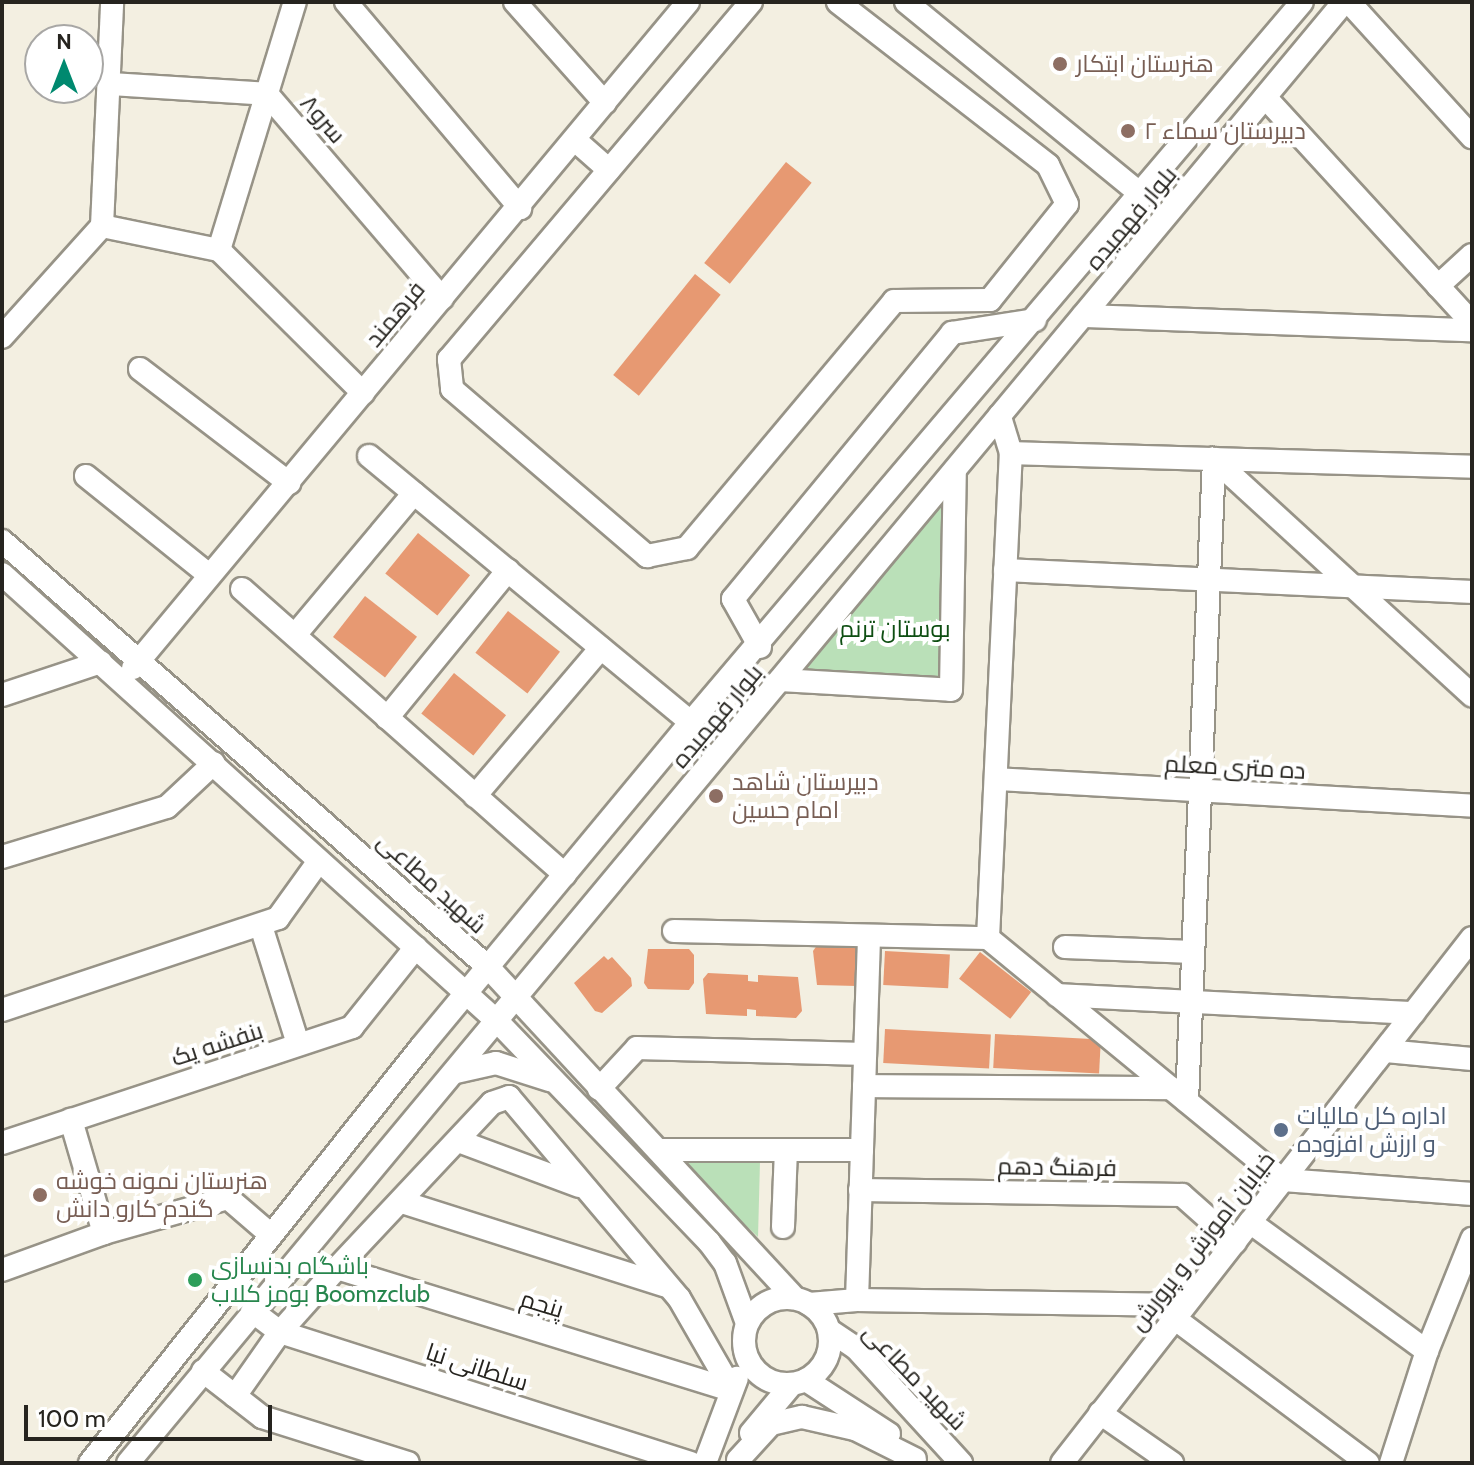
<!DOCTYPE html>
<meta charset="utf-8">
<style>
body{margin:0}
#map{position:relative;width:1474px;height:1465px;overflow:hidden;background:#f3efe1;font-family:Cabin,Cairo,sans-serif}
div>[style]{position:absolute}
.green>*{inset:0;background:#bae0b8}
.building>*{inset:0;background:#e79972;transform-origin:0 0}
.roads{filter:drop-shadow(2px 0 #979387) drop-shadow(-2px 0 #979387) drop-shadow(0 2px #979387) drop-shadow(0 -2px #979387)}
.minor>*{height:22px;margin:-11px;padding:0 11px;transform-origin:11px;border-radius:11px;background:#fff}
.minor>.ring{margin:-11px;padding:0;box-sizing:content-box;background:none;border:22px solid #fff;border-radius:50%}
.dots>*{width:22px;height:22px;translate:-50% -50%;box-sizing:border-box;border:4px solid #fff;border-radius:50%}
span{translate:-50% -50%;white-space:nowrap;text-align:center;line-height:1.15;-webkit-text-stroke:8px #fff;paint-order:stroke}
.education-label{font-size:24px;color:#785e54}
.left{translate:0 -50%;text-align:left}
.street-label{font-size:24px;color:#26241f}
.park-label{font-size:24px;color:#0e4e12}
.service-label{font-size:24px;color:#4e5e75}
.leisure-label{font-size:24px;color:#27864d}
.frame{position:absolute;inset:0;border:4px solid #26241f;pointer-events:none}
.north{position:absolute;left:24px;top:24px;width:80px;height:80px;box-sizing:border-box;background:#fff;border:2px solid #a8a7a5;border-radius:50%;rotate:0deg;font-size:22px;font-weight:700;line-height:32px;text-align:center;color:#26241f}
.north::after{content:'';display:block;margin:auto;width:28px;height:36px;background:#00896f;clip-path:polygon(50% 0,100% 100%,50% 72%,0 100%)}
.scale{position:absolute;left:24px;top:1405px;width:248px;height:36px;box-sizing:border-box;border:4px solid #26241f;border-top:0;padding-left:10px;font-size:24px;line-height:28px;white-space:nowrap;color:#26241f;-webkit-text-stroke:6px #fff;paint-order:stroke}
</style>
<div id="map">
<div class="green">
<div style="clip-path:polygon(946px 493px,941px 679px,796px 673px)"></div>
<div style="clip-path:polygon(676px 1160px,760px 1161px,758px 1237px)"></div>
</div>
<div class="building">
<div style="left:786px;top:162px;width:33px;height:130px;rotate:39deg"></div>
<div style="left:695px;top:274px;width:33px;height:130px;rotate:39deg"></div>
<div style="left:418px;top:533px;width:67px;height:52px;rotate:39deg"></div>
<div style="left:365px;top:596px;width:66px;height:52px;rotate:38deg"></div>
<div style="left:508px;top:611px;width:66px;height:53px;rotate:38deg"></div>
<div style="left:454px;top:673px;width:67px;height:52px;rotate:39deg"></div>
<div style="clip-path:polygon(818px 944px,858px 945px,857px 986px,817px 985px,813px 951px)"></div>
<div style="clip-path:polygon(648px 949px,689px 949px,694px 955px,694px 983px,689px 990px,648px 989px,644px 983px)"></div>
<div style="left:885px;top:951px;width:65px;height:34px;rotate:3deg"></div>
<div style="left:980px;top:952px;width:65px;height:34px;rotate:38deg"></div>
<div style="clip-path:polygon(604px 956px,608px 960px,612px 957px,631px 978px,632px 986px,602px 1013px,595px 1011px,574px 983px)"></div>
<div style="clip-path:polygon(708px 973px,748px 975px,748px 981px,758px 982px,758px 975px,798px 977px,802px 1011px,796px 1018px,756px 1016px,756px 1010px,747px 1009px,747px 1016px,706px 1014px,703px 979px)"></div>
<div style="left:885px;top:1029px;width:106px;height:34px;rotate:3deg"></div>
<div style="left:995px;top:1034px;width:106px;height:34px;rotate:3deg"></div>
</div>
<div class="roads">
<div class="minor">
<div style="left:346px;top:2px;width:270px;rotate:49.8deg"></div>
<div style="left:515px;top:2px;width:135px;rotate:48.3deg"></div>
<div style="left:751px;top:2px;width:468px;rotate:130.2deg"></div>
<div style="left:449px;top:359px;width:30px;rotate:84deg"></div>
<div style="left:452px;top:389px;width:257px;rotate:40.6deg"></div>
<div style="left:647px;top:556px;width:41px;rotate:-11.3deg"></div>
<div style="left:687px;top:548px;width:322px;rotate:-50deg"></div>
<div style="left:894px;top:301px;width:96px;rotate:-0.6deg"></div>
<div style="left:990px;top:300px;width:123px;rotate:-51.3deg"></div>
<div style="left:1067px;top:204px;width:43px;rotate:-116deg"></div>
<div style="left:1048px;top:165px;width:266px;rotate:-142.2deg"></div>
<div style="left:906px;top:2px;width:305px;rotate:39.3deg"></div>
<div style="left:1349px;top:2px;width:183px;rotate:47.7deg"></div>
<div style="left:110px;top:84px;width:157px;rotate:3.6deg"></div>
<div style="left:267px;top:94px;width:269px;rotate:49.4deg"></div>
<div style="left:1265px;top:97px;width:306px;rotate:47.5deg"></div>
<div style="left:575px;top:140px;width:45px;rotate:41.4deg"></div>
<div style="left:102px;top:226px;width:119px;rotate:11.6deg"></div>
<div style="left:219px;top:250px;width:203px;rotate:44.8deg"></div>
<div style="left:219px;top:250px;width:259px;rotate:-73deg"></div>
<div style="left:1438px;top:286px;width:46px;rotate:-42.4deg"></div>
<div style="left:1083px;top:316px;width:389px;rotate:2.1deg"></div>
<div style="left:2px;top:337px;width:149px;rotate:-48deg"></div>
<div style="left:102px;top:226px;width:224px;rotate:-87.4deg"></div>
<div style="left:140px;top:369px;width:188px;rotate:37.4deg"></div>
<div style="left:1011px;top:453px;width:461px;rotate:1.7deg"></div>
<div style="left:369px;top:456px;width:418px;rotate:39.6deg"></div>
<div style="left:1214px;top:459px;width:350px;rotate:42.5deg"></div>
<div style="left:86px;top:476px;width:158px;rotate:38.8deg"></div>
<div style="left:2px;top:541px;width:648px;rotate:41.24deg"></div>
<div style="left:489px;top:968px;width:450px;rotate:47.2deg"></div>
<div style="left:1005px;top:570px;width:468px;rotate:2.7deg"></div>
<div style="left:2px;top:574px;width:668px;rotate:42.09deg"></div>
<div style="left:498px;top:1022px;width:305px;rotate:46.2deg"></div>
<div style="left:709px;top:1242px;width:26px;rotate:53deg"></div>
<div style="left:725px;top:1263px;width:64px;rotate:69.9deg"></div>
<div style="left:242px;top:589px;width:431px;rotate:41.5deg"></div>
<div style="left:295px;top:635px;width:185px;rotate:-50deg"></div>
<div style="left:760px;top:647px;width:55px;rotate:-119.4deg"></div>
<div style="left:733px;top:599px;width:345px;rotate:-50.5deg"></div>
<div style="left:952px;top:333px;width:84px;rotate:-8.9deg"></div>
<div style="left:133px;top:668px;width:867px;rotate:-50.19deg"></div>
<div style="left:780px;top:680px;width:171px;rotate:3.3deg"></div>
<div style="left:951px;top:690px;width:219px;rotate:-89deg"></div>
<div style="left:2px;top:695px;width:104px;rotate:-18.4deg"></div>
<div style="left:387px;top:718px;width:191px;rotate:-50.7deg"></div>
<div style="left:996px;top:779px;width:477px;rotate:3.2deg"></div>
<div style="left:475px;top:796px;width:194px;rotate:-49.6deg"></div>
<div style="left:2px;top:857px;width:172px;rotate:-16.9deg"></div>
<div style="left:167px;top:807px;width:64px;rotate:-43.1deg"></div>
<div style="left:261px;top:926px;width:124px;rotate:72.6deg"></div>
<div style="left:674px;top:931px;width:314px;rotate:1.3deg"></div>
<div style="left:988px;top:938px;width:382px;rotate:39.4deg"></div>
<div style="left:1283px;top:1180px;width:190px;rotate:4.2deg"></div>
<div style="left:988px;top:938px;width:486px;rotate:-87.3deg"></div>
<div style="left:1011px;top:453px;width:39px;rotate:-107deg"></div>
<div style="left:1065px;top:947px;width:128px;rotate:2.2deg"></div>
<div style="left:1057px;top:995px;width:357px;rotate:2.9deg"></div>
<div style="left:2px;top:1010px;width:291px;rotate:-18.4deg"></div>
<div style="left:278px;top:918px;width:70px;rotate:-54.3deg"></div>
<div style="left:1386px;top:1051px;width:86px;rotate:5.3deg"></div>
<div style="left:456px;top:1072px;width:41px;rotate:-12.7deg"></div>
<div style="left:496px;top:1063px;width:56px;rotate:17.8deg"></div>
<div style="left:864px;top:1086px;width:307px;rotate:0.4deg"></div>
<div style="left:599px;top:1089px;width:56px;rotate:-47.2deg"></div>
<div style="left:637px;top:1048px;width:228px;rotate:1.5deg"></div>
<div style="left:1187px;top:1101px;width:643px;rotate:-87.59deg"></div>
<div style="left:461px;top:1142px;width:126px;rotate:20.4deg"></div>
<div style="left:2px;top:1143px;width:369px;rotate:-18.3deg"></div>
<div style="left:352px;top:1027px;width:102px;rotate:-51.3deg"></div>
<div style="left:658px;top:1150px;width:204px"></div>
<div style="left:860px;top:1190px;width:322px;rotate:0.9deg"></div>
<div style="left:1182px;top:1195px;width:71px;rotate:41.6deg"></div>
<div style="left:402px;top:1202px;width:275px;rotate:17.6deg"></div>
<div style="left:1250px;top:1222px;width:219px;rotate:36.1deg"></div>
<div style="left:783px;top:1227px;width:77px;rotate:-87.8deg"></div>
<div style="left:104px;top:1233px;width:129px;rotate:-15.8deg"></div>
<div style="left:228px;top:1198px;width:57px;rotate:40.7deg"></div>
<div style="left:337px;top:1268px;width:413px;rotate:17.2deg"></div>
<div style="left:2px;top:1270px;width:109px;rotate:-19.9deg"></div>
<div style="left:104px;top:1233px;width:118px;rotate:-106.3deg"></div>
<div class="ring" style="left:744px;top:1298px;width:64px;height:64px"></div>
<div style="left:857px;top:1300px;width:362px;rotate:-88.1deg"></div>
<div style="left:809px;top:1304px;width:48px;rotate:-4.8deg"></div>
<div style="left:857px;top:1300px;width:326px;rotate:0.9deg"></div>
<div style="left:252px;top:1311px;width:35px;rotate:37deg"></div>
<div style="left:280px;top:1332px;width:431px;rotate:17.7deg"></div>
<div style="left:1174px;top:1318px;width:242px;rotate:36.8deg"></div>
<div style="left:829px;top:1330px;width:32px;rotate:34deg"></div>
<div style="left:856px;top:1348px;width:156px;rotate:47.6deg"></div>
<div style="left:203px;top:1371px;width:75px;rotate:37.9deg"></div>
<div style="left:262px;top:1417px;width:153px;rotate:17.5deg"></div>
<div style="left:806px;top:1380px;width:99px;rotate:33deg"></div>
<div style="left:235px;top:1396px;width:78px;rotate:-54.9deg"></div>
<div style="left:280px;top:1332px;width:86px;rotate:-48.3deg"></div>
<div style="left:337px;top:1268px;width:226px;rotate:-46.8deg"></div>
<div style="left:492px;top:1103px;width:18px;rotate:-19deg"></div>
<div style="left:509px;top:1097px;width:263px;rotate:49.8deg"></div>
<div style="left:679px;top:1298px;width:106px;rotate:60.1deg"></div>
<div style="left:1100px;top:1413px;width:88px;rotate:34.8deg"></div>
<div style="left:751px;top:1433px;width:64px;rotate:-50.1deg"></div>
<div style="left:738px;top:1460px;width:49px;rotate:-47.5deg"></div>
<div style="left:771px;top:1424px;width:32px;rotate:-13deg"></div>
<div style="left:802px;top:1417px;width:54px;rotate:12.8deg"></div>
<div style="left:855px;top:1429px;width:67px;rotate:26.6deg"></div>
<div style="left:90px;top:1463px;width:533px;rotate:-51.47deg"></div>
<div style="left:422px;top:1046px;width:421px;rotate:-50.3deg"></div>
<div style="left:691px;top:722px;width:944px;rotate:-49.68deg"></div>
<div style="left:128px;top:1463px;width:1901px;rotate:-50.23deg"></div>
<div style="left:705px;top:1463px;width:91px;rotate:-69.4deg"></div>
<div style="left:1062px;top:1463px;width:666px;rotate:-52.01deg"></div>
<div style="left:1391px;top:1463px;width:118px;rotate:-72.2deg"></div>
<div style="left:1427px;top:1351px;width:121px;rotate:-68.1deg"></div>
</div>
</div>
<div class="dots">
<div style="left:1060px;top:64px;background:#8d6e63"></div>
<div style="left:1128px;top:131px;background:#8d6e63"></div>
<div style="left:716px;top:796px;background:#8d6e63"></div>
<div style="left:1281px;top:1130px;background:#5c6f8a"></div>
<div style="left:40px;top:1195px;background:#8d6e63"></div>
<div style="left:195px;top:1280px;background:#2e9e5b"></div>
</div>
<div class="education-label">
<span class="left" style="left:1076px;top:64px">هنرستان ابتکار</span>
<span class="left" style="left:1144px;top:131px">دبیرستان سماء ٢</span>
<span class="left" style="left:732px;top:796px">دبیرستان شاهد<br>امام حسین</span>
<span class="left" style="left:56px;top:1195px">هنرستان نمونه خوشه<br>گندم کارو دانش</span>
</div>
<div class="street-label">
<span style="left:323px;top:119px;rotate:49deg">سرو۸</span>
<span style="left:1131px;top:218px;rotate:-50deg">بلوار فهمیده</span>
<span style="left:395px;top:314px;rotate:-50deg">فرهمند</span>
<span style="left:717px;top:716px;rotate:-50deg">بلوار فهمیده</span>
<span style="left:1235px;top:767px;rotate:3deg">ده متری معلم</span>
<span style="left:432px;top:883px;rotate:42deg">شهید مطاعی</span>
<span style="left:217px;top:1044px;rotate:-18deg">بنفشه یک</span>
<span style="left:1057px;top:1167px;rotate:1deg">فرهنگ دهم</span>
<span style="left:1202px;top:1241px;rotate:-52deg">خیابان آموزش و پرورش</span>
<span style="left:542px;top:1304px;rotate:17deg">پنجم</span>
<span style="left:477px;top:1367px;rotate:18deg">سلطانی نیا</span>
<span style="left:915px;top:1377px;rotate:46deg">شهید مطاعی</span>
</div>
<div class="park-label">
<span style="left:895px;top:629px">بوستان ترنم</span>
</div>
<div class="service-label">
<span class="left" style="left:1297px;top:1130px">اداره کل مالیات<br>و ارزش افزوده</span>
</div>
<div class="leisure-label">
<span class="left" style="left:211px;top:1280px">باشگاه بدنسازی<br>بومز کلاب Boomzclub</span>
</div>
<div class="frame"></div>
<div class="north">N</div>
<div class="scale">100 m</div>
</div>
